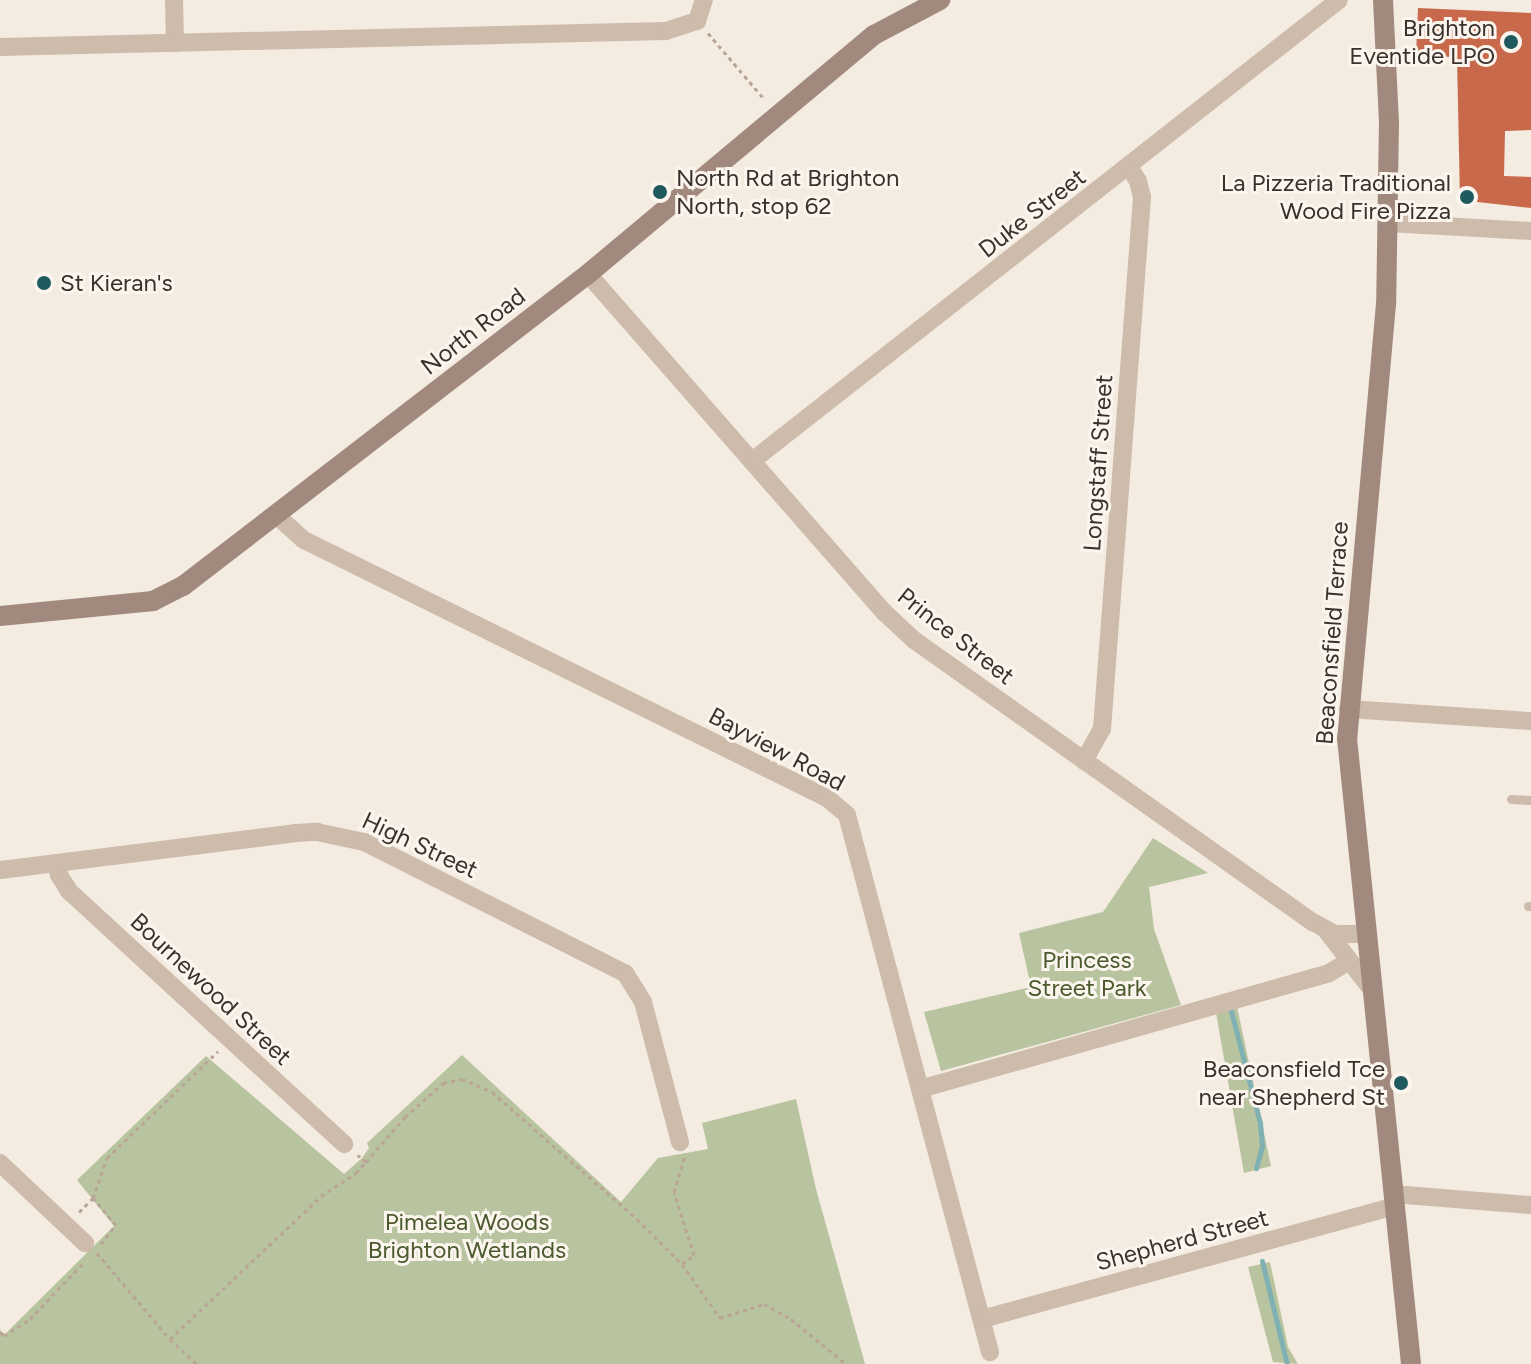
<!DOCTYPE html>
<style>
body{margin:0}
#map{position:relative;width:1531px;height:1364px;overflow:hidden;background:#f4ebe1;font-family:Figtree,sans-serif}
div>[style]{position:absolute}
.green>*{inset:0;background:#b8c4a0}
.stream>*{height:5px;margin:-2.5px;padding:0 2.5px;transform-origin:2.5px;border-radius:2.5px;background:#7fb0b2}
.building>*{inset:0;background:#c8694b}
.path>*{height:3px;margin-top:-1.5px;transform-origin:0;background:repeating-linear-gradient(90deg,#b9a596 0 4px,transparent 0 8px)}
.lane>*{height:9px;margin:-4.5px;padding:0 4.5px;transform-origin:4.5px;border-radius:4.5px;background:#cdbbac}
.street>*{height:18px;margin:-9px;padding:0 9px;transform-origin:9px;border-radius:9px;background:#cdbbac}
.secondary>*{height:20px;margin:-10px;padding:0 10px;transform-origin:10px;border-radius:10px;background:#a18a7d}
.dots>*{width:22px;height:22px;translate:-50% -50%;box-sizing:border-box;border:4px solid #fbf5ee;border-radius:50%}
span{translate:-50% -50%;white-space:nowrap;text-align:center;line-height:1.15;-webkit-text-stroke:6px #fbf5ee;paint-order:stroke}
.poi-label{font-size:24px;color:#3b302b}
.right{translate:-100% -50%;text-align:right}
.left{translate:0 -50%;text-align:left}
.street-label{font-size:24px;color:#3b302b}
.park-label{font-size:24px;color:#4a5a2e}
</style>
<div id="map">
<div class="green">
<div style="clip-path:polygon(1153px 838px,1208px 873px,1149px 887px,1154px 929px,1181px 1005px,941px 1071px,924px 1012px,1031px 987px,1019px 933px,1103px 912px)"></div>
<div style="clip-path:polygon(1236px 1002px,1271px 1166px,1244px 1173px,1215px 1007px)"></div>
<div style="clip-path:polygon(462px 1055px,621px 1202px,658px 1158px,708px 1149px,702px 1123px,796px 1099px,816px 1189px,865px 1364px,0 1364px,0 1330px,5px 1334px,114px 1226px,77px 1180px,206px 1056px,344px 1174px,362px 1158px,369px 1148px,367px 1143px)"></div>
<div style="clip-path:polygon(1270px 1262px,1288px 1347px,1298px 1364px,1273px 1362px,1248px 1267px)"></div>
</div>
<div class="stream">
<div style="left:1230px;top:1007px;width:120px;rotate:75.5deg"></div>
<div style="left:1260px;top:1123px;width:23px;rotate:85deg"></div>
<div style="left:1262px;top:1146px;width:23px;rotate:105deg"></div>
<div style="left:1262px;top:1261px;width:106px;rotate:76.4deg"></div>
</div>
<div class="building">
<div style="clip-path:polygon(1418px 8px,1531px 13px,1531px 130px,1505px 131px,1504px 176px,1531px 177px,1531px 208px,1460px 200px,1457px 57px,1416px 56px)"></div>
</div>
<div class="path">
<div style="left:708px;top:33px;width:88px;rotate:49.6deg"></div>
<div style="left:366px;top:1162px;width:60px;rotate:-49.1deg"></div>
<div style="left:405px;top:1117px;width:51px;rotate:-41.8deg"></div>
<div style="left:443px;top:1083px;width:19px;rotate:-12deg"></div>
<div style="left:462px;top:1079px;width:33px;rotate:23deg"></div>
<div style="left:492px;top:1092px;width:193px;rotate:41.2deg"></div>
<div style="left:637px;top:1219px;width:64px;rotate:45deg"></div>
<div style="left:682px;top:1264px;width:66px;rotate:54.9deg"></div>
<div style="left:720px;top:1318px;width:46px;rotate:-17.7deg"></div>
<div style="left:764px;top:1304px;width:31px;rotate:29deg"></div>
<div style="left:791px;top:1319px;width:71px;rotate:39.3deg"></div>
<div style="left:79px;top:1212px;width:20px;rotate:-45deg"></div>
<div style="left:101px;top:1244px;width:24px;rotate:-52deg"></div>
<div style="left:116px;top:1225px;width:35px;rotate:-130deg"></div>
<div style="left:93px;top:1198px;width:42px;rotate:-70.7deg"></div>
<div style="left:107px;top:1158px;width:154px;rotate:-43.9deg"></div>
<div style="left:97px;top:1253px;width:113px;rotate:49.7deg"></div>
<div style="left:170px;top:1339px;width:37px;rotate:43deg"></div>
<div style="left:682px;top:1264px;width:15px;rotate:-37deg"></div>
<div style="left:694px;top:1255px;width:66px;rotate:-107.6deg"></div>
<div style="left:674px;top:1192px;width:38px;rotate:-73deg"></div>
<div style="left:0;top:1332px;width:6px;rotate:45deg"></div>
<div style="left:4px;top:1336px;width:31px;rotate:-33deg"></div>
<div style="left:30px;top:1319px;width:80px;rotate:-46.5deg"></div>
<div style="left:170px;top:1339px;width:208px;rotate:-43.4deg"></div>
<div style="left:321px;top:1196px;width:42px;rotate:-33.3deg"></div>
<div style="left:356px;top:1173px;width:15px;rotate:-48deg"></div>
<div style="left:366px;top:1162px;width:11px;rotate:-139deg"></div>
</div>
<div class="lane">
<div style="left:1511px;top:799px;width:20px;rotate:3deg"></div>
<div style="left:1528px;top:906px;width:3px"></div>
</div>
<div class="street">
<div style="left:174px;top:0;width:43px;rotate:88.7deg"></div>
<div style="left:0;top:47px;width:666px;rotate:-1.38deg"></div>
<div style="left:666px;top:31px;width:33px;rotate:-18deg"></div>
<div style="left:697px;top:21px;width:22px;rotate:-72deg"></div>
<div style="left:1388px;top:223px;width:143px;rotate:3.2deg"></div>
<div style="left:588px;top:274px;width:451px;rotate:48.8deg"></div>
<div style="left:885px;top:613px;width:40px;rotate:43deg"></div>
<div style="left:914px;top:640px;width:489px;rotate:35.3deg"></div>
<div style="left:1313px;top:922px;width:25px;rotate:29deg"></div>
<div style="left:1335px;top:934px;width:31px"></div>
<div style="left:752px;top:461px;width:746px;rotate:-38.14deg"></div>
<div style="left:276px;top:515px;width:38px;rotate:42deg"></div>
<div style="left:304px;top:540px;width:583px;rotate:26.26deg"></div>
<div style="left:827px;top:798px;width:26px;rotate:40deg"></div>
<div style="left:847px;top:815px;width:556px;rotate:75.09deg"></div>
<div style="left:1348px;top:709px;width:183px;rotate:3.8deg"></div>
<div style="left:1084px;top:761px;width:37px;rotate:-61deg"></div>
<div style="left:1102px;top:729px;width:534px;rotate:-85.7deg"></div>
<div style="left:1142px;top:197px;width:16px;rotate:-104deg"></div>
<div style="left:1138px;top:181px;width:17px;rotate:-123deg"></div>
<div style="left:57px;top:863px;width:12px;rotate:81deg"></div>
<div style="left:59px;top:875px;width:19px;rotate:58deg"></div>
<div style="left:69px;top:891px;width:374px;rotate:42.6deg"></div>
<div style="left:0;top:870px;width:297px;rotate:-7.1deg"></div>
<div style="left:295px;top:833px;width:22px;rotate:-3deg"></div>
<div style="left:317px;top:832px;width:48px;rotate:12deg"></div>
<div style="left:364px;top:842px;width:292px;rotate:26.7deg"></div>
<div style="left:625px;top:973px;width:34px;rotate:58deg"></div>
<div style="left:643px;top:1002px;width:145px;rotate:75.2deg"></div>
<div style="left:1326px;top:930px;width:76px;rotate:52.5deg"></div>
<div style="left:920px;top:1089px;width:425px;rotate:-15.8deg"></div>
<div style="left:1329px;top:973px;width:21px;rotate:-31deg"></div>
<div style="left:0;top:1163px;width:117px;rotate:43.3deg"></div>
<div style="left:1393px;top:1194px;width:138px;rotate:4.6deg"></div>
<div style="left:982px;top:1319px;width:428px;rotate:-15.3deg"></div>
</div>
<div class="secondary">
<div style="left:1383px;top:0;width:122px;rotate:87.2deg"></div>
<div style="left:1389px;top:122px;width:182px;rotate:90.9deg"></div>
<div style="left:1386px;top:304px;width:436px;rotate:95.1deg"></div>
<div style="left:1347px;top:738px;width:629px;rotate:84.16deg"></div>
<div style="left:0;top:616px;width:154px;rotate:-5.6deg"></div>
<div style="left:153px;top:601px;width:34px;rotate:-27deg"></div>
<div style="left:183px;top:586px;width:511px;rotate:-37.61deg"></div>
<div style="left:588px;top:274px;width:373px;rotate:-39.9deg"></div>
<div style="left:874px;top:35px;width:75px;rotate:-27.9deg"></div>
</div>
<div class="dots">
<div style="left:1511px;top:42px;background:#1f5a5e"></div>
<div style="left:660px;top:192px;background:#1f5a5e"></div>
<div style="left:1467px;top:197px;background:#1f5a5e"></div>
<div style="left:44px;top:283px;background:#1f5a5e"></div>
<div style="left:1401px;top:1083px;background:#1f5a5e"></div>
</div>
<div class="poi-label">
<span class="right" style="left:1495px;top:42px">Brighton<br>Eventide LPO</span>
<span class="left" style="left:676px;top:192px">North Rd at Brighton<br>North, stop 62</span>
<span class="right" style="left:1451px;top:197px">La Pizzeria Traditional<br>Wood Fire Pizza</span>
<span class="left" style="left:60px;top:283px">St Kieran's</span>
<span class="right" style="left:1385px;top:1083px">Beaconsfield Tce<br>near Shepherd St</span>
</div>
<div class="street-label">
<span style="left:1032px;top:213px;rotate:-38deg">Duke Street</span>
<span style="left:473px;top:331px;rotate:-38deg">North Road</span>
<span style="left:1098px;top:463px;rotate:-86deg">Longstaff Street</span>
<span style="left:1332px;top:633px;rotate:-86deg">Beaconsfield Terrace</span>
<span style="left:956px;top:636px;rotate:38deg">Prince Street</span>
<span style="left:777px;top:749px;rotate:28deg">Bayview Road</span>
<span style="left:420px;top:845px;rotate:25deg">High Street</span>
<span style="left:211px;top:989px;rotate:43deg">Bournewood Street</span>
<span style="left:1182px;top:1240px;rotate:-15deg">Shepherd Street</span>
</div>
<div class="park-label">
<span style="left:1087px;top:974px">Princess<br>Street Park</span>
<span style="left:467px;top:1236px">Pimelea Woods<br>Brighton Wetlands</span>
</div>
</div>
